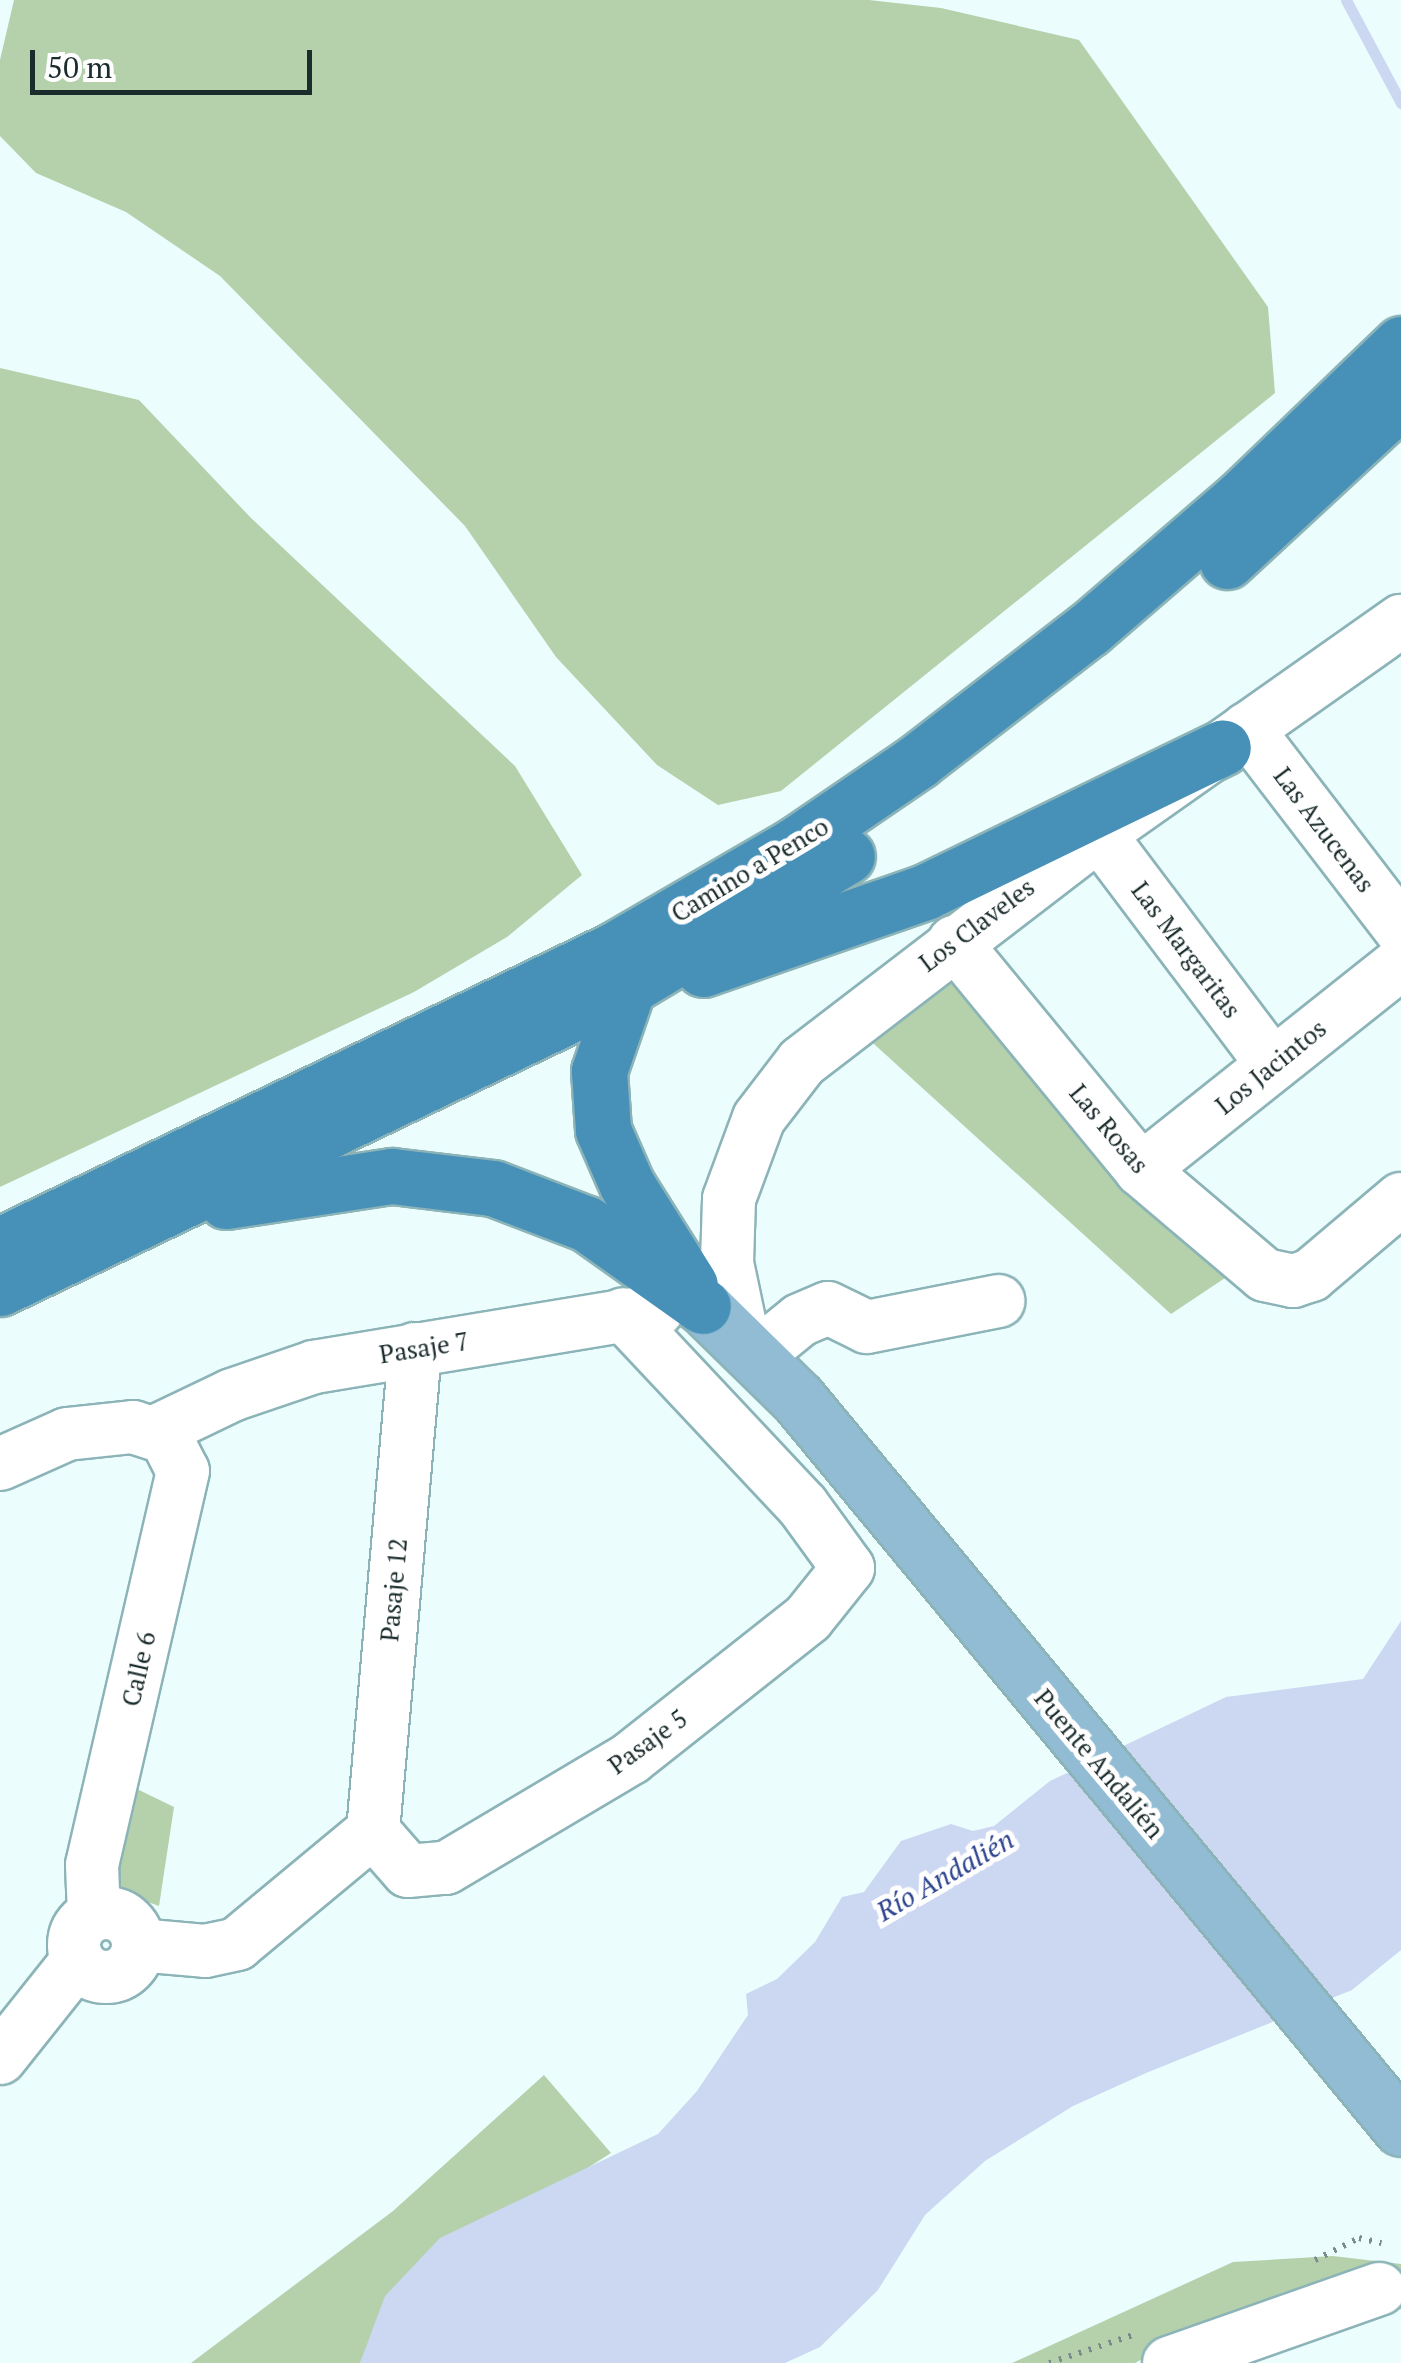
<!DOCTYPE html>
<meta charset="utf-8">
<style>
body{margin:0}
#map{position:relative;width:1401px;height:2363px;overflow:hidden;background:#ecfdfe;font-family:"PT Serif",serif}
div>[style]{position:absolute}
.green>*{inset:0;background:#b4d1ac}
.water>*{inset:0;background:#ccd7f2}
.stream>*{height:11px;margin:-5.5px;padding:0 5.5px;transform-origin:5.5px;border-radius:5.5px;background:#ccd7f2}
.path>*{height:6px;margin-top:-3px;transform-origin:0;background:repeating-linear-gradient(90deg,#7a8b8c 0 2.5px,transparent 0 10.5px)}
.roads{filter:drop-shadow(2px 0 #8cb4b8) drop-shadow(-2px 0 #8cb4b8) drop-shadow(0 2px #8cb4b8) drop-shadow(0 -2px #8cb4b8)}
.minor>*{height:52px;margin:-26px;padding:0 26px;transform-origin:26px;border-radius:26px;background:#fff}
.minor>.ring{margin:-26px;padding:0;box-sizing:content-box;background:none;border:52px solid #fff;border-radius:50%}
.major>*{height:55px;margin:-27.5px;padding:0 27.5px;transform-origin:27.5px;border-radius:27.5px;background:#91bcd4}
.highway>*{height:55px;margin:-27.5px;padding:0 27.5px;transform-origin:27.5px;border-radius:27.5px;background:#4790b8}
span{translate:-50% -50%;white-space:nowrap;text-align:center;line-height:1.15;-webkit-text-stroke:10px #fff;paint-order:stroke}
.street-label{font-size:25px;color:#1b2c2d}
.water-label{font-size:28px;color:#2d438e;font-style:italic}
.scale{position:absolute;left:30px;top:50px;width:282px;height:45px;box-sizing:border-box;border:5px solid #1b2c2d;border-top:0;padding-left:12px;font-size:30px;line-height:35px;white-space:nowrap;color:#1b2c2d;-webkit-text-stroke:8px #fff;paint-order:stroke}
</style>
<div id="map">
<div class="green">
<div style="clip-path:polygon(14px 0,869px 0,941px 8px,1079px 40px,1268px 307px,1275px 393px,781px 791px,718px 805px,657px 765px,556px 657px,465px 526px,220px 276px,126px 212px,36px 173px,0 136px,0 60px)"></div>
<div style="clip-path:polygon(0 368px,139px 400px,251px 518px,515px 766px,582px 875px,507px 937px,414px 992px,0 1187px)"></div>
<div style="clip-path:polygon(952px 967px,1231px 1274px,1171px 1314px,863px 1034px)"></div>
<div style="clip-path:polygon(137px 1789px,174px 1807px,159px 1906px,112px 1889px)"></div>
<div style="clip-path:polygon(544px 2075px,611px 2153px,567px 2181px,370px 2341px,360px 2363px,191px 2363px,393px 2211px)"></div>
<div style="clip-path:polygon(1333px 2256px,1401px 2264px,1401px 2309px,1205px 2324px,1135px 2363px,1012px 2363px,1233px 2262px)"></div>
</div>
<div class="water">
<div style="clip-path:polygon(1401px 1621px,1401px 1950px,1352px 1990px,1146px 2073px,1073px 2106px,985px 2161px,925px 2215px,878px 2290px,820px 2347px,785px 2363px,360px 2363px,385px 2296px,440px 2238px,658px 2134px,697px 2091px,748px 2015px,746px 1994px,777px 1979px,815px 1942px,842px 1897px,864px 1892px,901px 1841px,951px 1824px,973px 1831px,994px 1826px,1050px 1781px,1226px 1697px,1363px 1679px)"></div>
</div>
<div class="stream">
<div style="left:1346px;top:0;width:117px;rotate:61.9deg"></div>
</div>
<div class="path">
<div style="left:1315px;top:2260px;width:49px;rotate:-26.6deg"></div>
<div style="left:1359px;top:2238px;width:23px;rotate:13deg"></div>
<div style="left:1049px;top:2363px;width:89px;rotate:-18.4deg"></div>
</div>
<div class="roads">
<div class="minor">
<div style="left:1247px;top:729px;width:253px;rotate:52.5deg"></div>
<div style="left:1099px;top:834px;width:289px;rotate:53deg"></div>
<div style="left:954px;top:942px;width:295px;rotate:50.6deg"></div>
<div style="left:1141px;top:1170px;width:162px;rotate:40.3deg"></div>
<div style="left:1265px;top:1275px;width:29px;rotate:12deg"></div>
<div style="left:1293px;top:1281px;width:19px;rotate:-18deg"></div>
<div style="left:1311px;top:1275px;width:118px;rotate:-40.2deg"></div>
<div style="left:1141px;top:1170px;width:332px;rotate:-38.5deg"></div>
<div style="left:743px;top:1339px;width:78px;rotate:-101.9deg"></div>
<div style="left:727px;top:1263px;width:64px;rotate:-88.2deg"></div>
<div style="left:729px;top:1199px;width:86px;rotate:-69.7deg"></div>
<div style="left:759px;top:1118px;width:71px;rotate:-52.5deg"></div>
<div style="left:802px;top:1062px;width:374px;rotate:-37.5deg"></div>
<div style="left:1099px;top:834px;width:370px;rotate:-35.2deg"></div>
<div style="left:757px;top:1355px;width:55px;rotate:-39.1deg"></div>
<div style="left:800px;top:1320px;width:30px;rotate:-23deg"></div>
<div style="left:828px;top:1308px;width:43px;rotate:26deg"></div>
<div style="left:867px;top:1327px;width:134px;rotate:-11.2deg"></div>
<div style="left:157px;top:1431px;width:83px;rotate:-25.6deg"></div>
<div style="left:232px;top:1395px;width:87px;rotate:-18.9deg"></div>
<div style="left:314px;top:1367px;width:348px;rotate:-9.4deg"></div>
<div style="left:0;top:1464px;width:73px;rotate:-24.1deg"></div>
<div style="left:67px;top:1434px;width:66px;rotate:-6.1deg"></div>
<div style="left:133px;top:1427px;width:35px;rotate:18deg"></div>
<div style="left:166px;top:1438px;width:37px;rotate:63deg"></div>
<div style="left:183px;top:1471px;width:404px;rotate:103deg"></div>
<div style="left:92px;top:1865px;width:50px;rotate:87.7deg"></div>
<div style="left:373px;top:1831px;width:53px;rotate:48.8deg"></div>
<div style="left:408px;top:1871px;width:38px;rotate:-5deg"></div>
<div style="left:446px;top:1868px;width:215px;rotate:-30.7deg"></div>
<div style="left:631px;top:1758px;width:226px;rotate:-38.3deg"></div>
<div style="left:808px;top:1618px;width:64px;rotate:-51.3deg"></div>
<div style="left:848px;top:1568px;width:77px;rotate:-126deg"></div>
<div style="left:803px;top:1506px;width:263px;rotate:-133.2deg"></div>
<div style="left:373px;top:1831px;width:484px;rotate:-85deg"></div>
<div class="ring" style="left:74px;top:1913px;width:12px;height:12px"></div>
<div style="left:138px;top:1945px;width:67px;rotate:5.1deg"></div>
<div style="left:205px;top:1951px;width:33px;rotate:-12deg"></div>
<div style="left:237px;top:1944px;width:177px;rotate:-39.7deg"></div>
<div style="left:0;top:2058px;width:125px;rotate:-51.5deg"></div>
<div style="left:1169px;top:2363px;width:223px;rotate:-19.4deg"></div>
</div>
<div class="major">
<div style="left:703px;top:1306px;width:133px;rotate:44.4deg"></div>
<div style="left:798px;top:1399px;width:946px;rotate:50.4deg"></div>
</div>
<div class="highway">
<div style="left:1227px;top:561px;width:237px;rotate:-42.8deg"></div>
<div style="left:703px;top:969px;width:235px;rotate:-19.1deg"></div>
<div style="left:925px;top:892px;width:331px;rotate:-25.9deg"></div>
<div style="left:628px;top:987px;width:89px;rotate:109deg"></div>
<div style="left:599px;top:1071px;width:59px;rotate:86.1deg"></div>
<div style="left:603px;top:1130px;width:60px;rotate:66.4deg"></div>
<div style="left:627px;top:1185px;width:118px;rotate:57.8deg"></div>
<div style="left:226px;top:1201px;width:168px;rotate:-8.6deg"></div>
<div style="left:392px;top:1176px;width:102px;rotate:6.8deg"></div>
<div style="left:493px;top:1188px;width:101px;rotate:21deg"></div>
<div style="left:587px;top:1224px;width:142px;rotate:35.3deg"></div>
<div style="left:0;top:1245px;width:681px;rotate:-25.66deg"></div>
<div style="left:614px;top:950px;width:209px;rotate:-30.1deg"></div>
<div style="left:795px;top:845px;width:149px;rotate:-34.3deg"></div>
<div style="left:918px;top:761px;width:216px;rotate:-37.7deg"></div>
<div style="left:1089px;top:629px;width:201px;rotate:-40.8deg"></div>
<div style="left:1241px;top:498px;width:222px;rotate:-43.9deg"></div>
<div style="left:0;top:1288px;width:696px;rotate:-25.61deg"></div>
<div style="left:628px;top:987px;width:255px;rotate:-30.9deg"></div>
</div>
</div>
<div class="street-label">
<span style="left:1324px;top:830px;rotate:53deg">Las Azucenas</span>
<span style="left:750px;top:870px;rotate:-31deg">Camino a Penco</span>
<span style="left:977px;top:925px;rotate:-37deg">Los Claveles</span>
<span style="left:1186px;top:950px;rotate:53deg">Las Margaritas</span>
<span style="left:1271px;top:1067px;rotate:-39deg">Los Jacintos</span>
<span style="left:1109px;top:1129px;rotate:50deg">Las Rosas</span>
<span style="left:424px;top:1348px;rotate:-9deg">Pasaje 7</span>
<span style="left:394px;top:1590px;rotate:-85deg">Pasaje 12</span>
<span style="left:139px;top:1669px;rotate:-77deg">Calle 6</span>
<span style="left:648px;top:1742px;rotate:-36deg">Pasaje 5</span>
<span style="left:1099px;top:1764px;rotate:50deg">Puente Andalién</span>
</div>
<div class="water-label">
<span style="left:945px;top:1875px;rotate:-30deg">Río Andalién</span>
</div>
<div class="scale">50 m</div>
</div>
